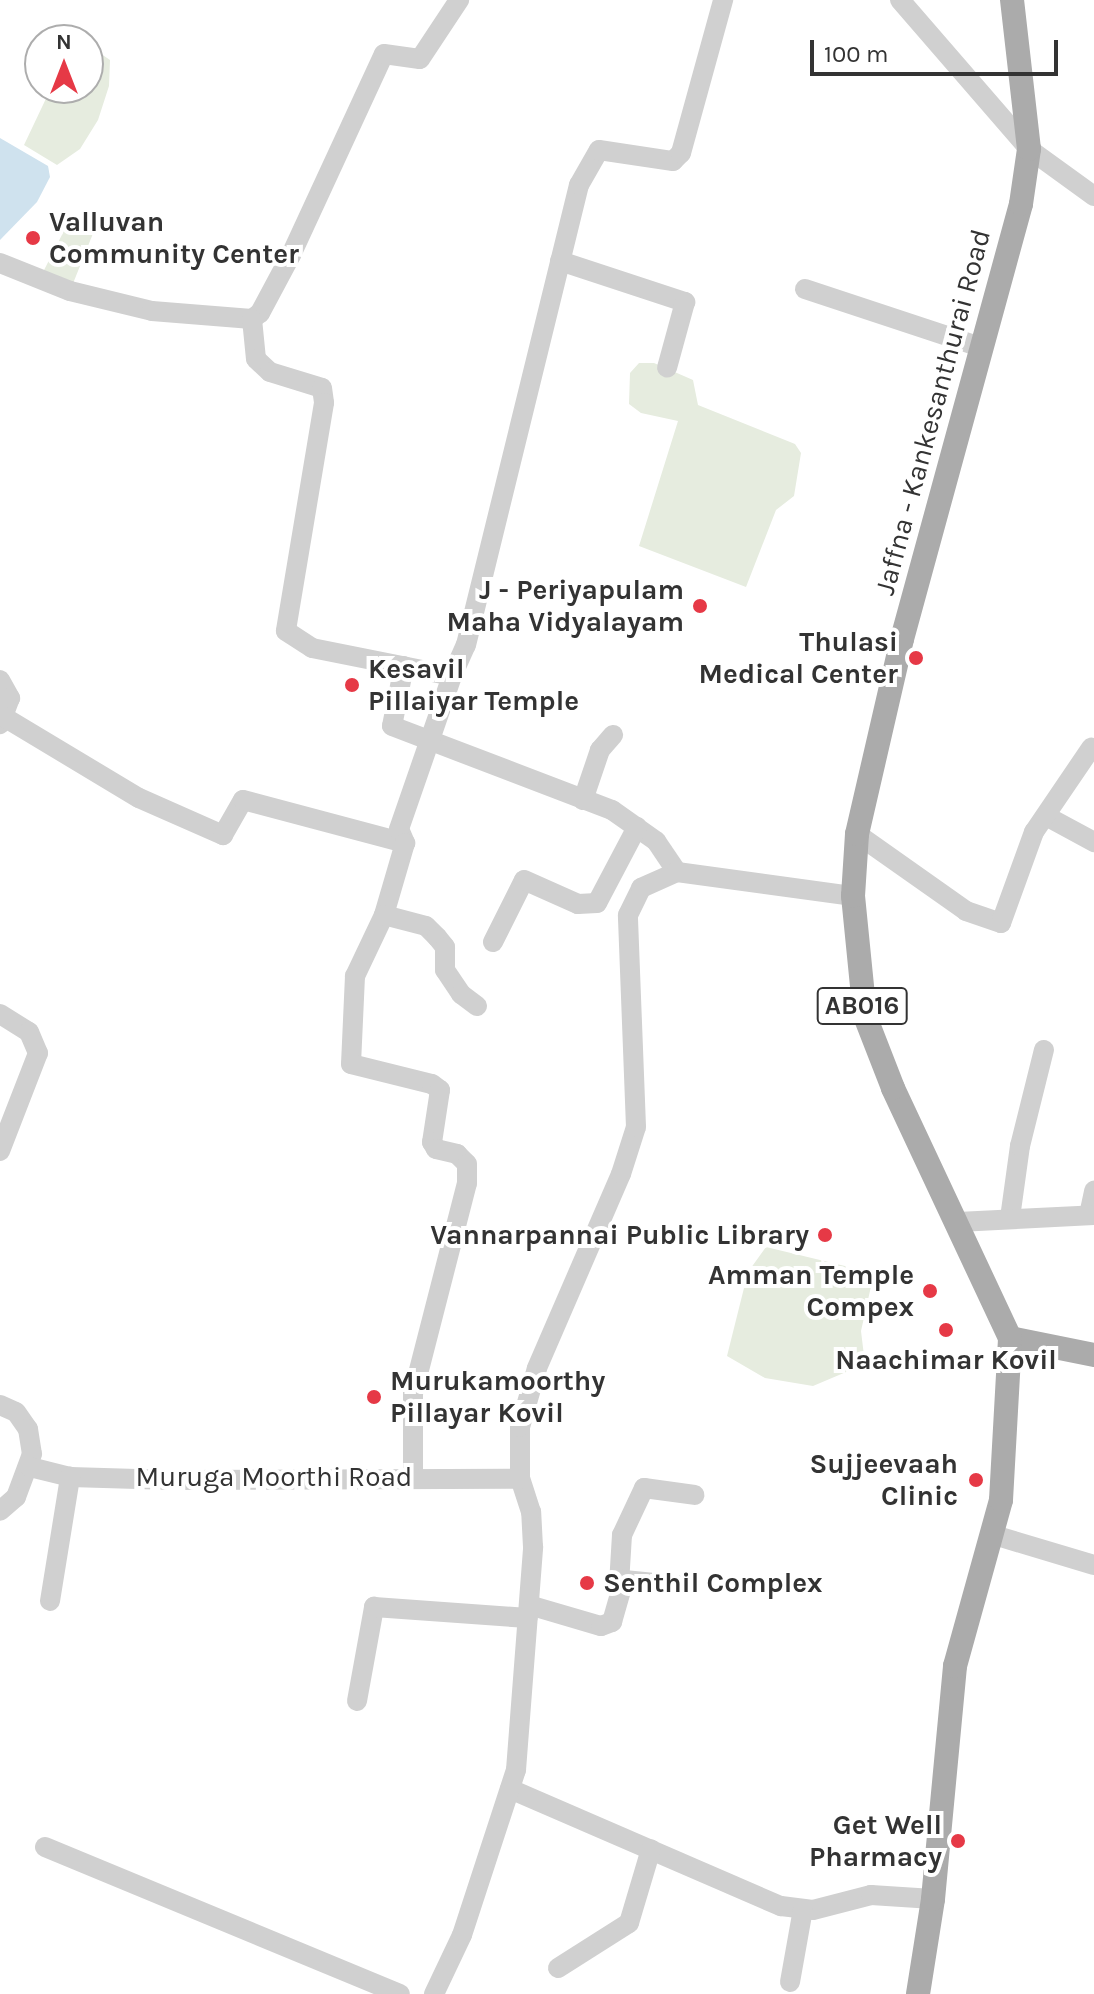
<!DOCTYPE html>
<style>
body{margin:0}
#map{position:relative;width:1094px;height:1994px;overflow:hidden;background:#fff;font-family:Karla,sans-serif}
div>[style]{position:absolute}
.green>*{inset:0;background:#e6ecdf}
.water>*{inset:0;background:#cfe2ee}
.minor>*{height:20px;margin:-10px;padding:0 10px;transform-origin:10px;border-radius:10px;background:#d0d0d0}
.major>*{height:24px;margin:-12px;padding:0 12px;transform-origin:12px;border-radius:12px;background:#ababab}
.dots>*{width:22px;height:22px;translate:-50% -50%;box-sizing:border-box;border:4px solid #fff;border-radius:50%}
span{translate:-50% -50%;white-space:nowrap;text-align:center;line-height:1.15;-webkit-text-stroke:8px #fff;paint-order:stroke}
.shield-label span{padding:2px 6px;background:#fff;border:2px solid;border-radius:6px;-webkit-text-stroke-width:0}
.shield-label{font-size:26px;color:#333;font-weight:700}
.poi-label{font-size:28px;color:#333;font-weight:700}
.left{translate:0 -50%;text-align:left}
.right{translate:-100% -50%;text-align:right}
.street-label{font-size:28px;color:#333}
.north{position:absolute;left:24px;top:24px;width:80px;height:80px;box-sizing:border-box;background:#fff;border:2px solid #adadad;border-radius:50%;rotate:0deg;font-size:22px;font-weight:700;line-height:32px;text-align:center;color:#333}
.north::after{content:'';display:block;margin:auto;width:28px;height:36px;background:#e63946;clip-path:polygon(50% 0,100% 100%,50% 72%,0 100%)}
.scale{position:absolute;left:810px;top:40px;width:248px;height:36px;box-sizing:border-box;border:4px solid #333;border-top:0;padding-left:10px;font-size:24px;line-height:28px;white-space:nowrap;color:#333;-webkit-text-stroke:6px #fff;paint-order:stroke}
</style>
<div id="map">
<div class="green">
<div style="clip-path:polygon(88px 45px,110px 60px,109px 86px,98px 120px,80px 149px,57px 165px,24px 145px,51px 88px,88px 88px)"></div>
<div style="clip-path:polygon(70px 219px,94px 231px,70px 291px,39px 280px)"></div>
<div style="clip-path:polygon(639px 363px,654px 363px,693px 380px,698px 405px,795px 444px,801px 453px,794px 496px,776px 510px,746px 587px,639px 546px,678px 421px,641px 413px,629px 404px,630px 373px)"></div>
<div style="clip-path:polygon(766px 1247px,874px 1273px,861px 1331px,865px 1364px,813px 1386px,765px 1378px,727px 1356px,748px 1272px)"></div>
</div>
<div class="water">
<div style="clip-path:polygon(0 138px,48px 166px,50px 177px,37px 202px,0 240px)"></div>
</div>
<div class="minor">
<div style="left:900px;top:0;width:197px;rotate:49.1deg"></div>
<div style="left:1029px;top:149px;width:80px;rotate:35.9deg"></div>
<div style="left:560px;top:261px;width:132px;rotate:18.2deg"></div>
<div style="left:685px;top:302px;width:68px;rotate:105.3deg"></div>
<div style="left:0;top:263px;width:75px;rotate:21.8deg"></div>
<div style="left:70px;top:291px;width:84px;rotate:13.7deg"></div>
<div style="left:152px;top:311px;width:100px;rotate:4.6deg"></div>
<div style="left:252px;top:319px;width:10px;rotate:-37deg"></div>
<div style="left:260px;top:313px;width:66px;rotate:-61.9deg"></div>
<div style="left:291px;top:255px;width:221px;rotate:-65.2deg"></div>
<div style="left:384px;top:54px;width:36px;rotate:8deg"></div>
<div style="left:420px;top:59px;width:71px;rotate:-56.5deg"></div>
<div style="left:805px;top:289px;width:184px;rotate:18.3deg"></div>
<div style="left:252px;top:319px;width:40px;rotate:84.3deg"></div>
<div style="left:256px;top:359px;width:19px;rotate:43deg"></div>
<div style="left:270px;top:372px;width:54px;rotate:17.1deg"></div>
<div style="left:322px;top:388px;width:15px;rotate:82deg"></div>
<div style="left:324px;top:403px;width:231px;rotate:99.5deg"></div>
<div style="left:286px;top:631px;width:31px;rotate:33deg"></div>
<div style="left:312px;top:648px;width:143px;rotate:11.3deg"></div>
<div style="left:452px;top:676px;width:34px;rotate:-66deg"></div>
<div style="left:466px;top:645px;width:474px;rotate:-76.2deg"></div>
<div style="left:579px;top:185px;width:40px;rotate:-60.3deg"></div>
<div style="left:599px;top:150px;width:75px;rotate:8.5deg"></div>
<div style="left:673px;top:161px;width:11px;rotate:-45deg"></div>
<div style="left:681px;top:153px;width:159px;rotate:-74.6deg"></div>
<div style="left:404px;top:666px;width:61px;rotate:101.3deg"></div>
<div style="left:392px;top:726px;width:235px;rotate:20.9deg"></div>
<div style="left:612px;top:810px;width:54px;rotate:35.2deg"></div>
<div style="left:656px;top:841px;width:37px;rotate:56deg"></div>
<div style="left:0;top:680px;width:21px;rotate:61deg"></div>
<div style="left:10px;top:698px;width:28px;rotate:111deg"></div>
<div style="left:4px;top:717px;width:157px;rotate:31deg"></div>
<div style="left:139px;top:798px;width:92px;rotate:23.8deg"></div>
<div style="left:223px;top:835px;width:40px;rotate:-60.3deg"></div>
<div style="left:243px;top:800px;width:168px;rotate:14.9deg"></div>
<div style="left:405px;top:843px;width:15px;rotate:-113deg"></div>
<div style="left:399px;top:829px;width:162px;rotate:-70.9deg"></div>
<div style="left:583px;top:800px;width:53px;rotate:-71.2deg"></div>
<div style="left:600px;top:750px;width:20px;rotate:-49deg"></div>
<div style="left:1046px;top:816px;width:55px;rotate:28.4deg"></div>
<div style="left:857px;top:834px;width:133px;rotate:35.2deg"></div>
<div style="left:966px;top:911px;width:37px;rotate:19deg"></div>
<div style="left:1001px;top:923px;width:97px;rotate:-70.1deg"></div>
<div style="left:1034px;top:832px;width:102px;rotate:-55.8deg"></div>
<div style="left:405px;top:843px;width:75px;rotate:106.3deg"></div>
<div style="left:384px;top:915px;width:68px;rotate:115.4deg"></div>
<div style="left:355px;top:976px;width:88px;rotate:92.6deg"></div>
<div style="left:351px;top:1064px;width:83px;rotate:13.9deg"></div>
<div style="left:432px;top:1084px;width:10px;rotate:37deg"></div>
<div style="left:440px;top:1090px;width:53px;rotate:98.7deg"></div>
<div style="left:432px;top:1142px;width:8px;rotate:60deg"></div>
<div style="left:436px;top:1149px;width:22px;rotate:13deg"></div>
<div style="left:457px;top:1154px;width:14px;rotate:45deg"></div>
<div style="left:467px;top:1164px;width:19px;rotate:90deg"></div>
<div style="left:467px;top:1183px;width:217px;rotate:104.4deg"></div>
<div style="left:413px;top:1393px;width:85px;rotate:90deg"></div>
<div style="left:384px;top:915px;width:43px;rotate:14.7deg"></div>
<div style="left:426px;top:926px;width:16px;rotate:45deg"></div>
<div style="left:437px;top:937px;width:13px;rotate:51deg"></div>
<div style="left:445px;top:947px;width:23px;rotate:90deg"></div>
<div style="left:445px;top:970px;width:29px;rotate:56deg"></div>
<div style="left:461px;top:994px;width:20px;rotate:37deg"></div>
<div style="left:493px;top:942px;width:69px;rotate:-63.4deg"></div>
<div style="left:524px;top:880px;width:59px;rotate:24deg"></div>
<div style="left:578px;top:904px;width:19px;rotate:-3deg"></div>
<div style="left:597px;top:903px;width:86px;rotate:-62.2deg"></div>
<div style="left:0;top:1014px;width:34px;rotate:32deg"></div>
<div style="left:29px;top:1032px;width:23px;rotate:67deg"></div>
<div style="left:38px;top:1053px;width:105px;rotate:111.2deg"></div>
<div style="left:1089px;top:1215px;width:25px;rotate:-78deg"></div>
<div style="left:1010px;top:1218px;width:73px;rotate:-82.1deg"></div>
<div style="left:1020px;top:1146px;width:99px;rotate:-76deg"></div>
<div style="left:958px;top:1222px;width:136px;rotate:-2.9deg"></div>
<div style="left:0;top:1405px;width:17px;rotate:24deg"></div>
<div style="left:16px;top:1412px;width:21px;rotate:55deg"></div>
<div style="left:28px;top:1429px;width:25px;rotate:81deg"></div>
<div style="left:32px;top:1454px;width:46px;rotate:110.4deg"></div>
<div style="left:16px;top:1497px;width:21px;rotate:139deg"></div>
<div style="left:30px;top:1467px;width:41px;rotate:14deg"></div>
<div style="left:70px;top:1477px;width:101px;rotate:1.7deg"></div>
<div style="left:171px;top:1480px;width:349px;rotate:-0.2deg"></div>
<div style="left:994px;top:1535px;width:104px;rotate:16.7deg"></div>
<div style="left:619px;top:1584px;width:49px;rotate:-86.5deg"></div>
<div style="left:622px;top:1535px;width:52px;rotate:-64.9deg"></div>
<div style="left:644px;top:1488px;width:51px;rotate:7.8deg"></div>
<div style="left:50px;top:1601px;width:126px;rotate:-80.8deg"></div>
<div style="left:529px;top:1605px;width:75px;rotate:16.3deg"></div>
<div style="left:601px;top:1626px;width:12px;rotate:-20deg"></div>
<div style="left:612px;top:1622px;width:44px;rotate:-74.1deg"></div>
<div style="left:624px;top:1580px;width:61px;rotate:5.6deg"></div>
<div style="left:357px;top:1701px;width:96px;rotate:-79.7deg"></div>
<div style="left:374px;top:1607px;width:154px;rotate:4.1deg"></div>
<div style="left:510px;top:1789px;width:295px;rotate:23.4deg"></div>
<div style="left:781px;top:1906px;width:32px;rotate:7deg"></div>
<div style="left:813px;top:1910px;width:60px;rotate:-14.5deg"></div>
<div style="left:871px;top:1895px;width:62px;rotate:3.7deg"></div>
<div style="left:45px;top:1847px;width:384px;rotate:22.5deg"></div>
<div style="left:558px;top:1968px;width:84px;rotate:-32.4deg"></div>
<div style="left:629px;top:1923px;width:77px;rotate:-73.4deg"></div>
<div style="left:790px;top:1982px;width:74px;rotate:-79.9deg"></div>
<div style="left:434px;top:1994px;width:65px;rotate:-64.6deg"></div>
<div style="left:462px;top:1935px;width:174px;rotate:-71.9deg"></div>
<div style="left:516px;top:1770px;width:224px;rotate:-85.6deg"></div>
<div style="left:533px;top:1547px;width:35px;rotate:-93deg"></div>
<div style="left:531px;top:1512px;width:35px;rotate:-108deg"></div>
<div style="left:520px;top:1479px;width:52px;rotate:-90deg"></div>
<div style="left:520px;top:1427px;width:61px;rotate:-73.9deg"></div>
<div style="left:537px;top:1368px;width:211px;rotate:-66.6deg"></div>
<div style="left:621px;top:1174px;width:49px;rotate:-72.3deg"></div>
<div style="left:636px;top:1127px;width:212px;rotate:-92.2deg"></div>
<div style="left:628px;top:915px;width:30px;rotate:-64deg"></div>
<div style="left:641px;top:888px;width:39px;rotate:-24deg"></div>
<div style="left:677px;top:872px;width:178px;rotate:7.8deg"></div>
</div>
<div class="major">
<div style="left:1010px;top:1338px;width:86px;rotate:11.4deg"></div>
<div style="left:918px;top:1994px;width:96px;rotate:-81deg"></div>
<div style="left:933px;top:1899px;width:234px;rotate:-84.6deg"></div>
<div style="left:955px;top:1666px;width:172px;rotate:-74.5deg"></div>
<div style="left:1001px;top:1500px;width:162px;rotate:-86.8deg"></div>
<div style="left:1010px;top:1338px;width:276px;rotate:-115.1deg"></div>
<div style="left:893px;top:1088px;width:77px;rotate:-111.3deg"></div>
<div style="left:865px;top:1016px;width:121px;rotate:-95.7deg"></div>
<div style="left:853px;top:896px;width:62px;rotate:-86.3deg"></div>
<div style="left:857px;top:834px;width:200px;rotate:-77deg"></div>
<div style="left:902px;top:639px;width:451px;rotate:-74.7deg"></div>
<div style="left:1021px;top:204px;width:56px;rotate:-81.7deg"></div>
<div style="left:1029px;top:149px;width:150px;rotate:-96.5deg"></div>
</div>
<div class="dots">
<div style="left:33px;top:238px;background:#e63946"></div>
<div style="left:700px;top:606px;background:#e63946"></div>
<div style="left:916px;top:658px;background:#e63946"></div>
<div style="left:352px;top:685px;background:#e63946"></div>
<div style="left:825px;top:1235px;background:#e63946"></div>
<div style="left:930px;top:1291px;background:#e63946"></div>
<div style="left:946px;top:1330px;background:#e63946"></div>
<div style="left:374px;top:1397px;background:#e63946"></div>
<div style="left:976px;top:1480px;background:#e63946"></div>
<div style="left:587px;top:1583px;background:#e63946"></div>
<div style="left:958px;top:1841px;background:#e63946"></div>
</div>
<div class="shield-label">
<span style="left:862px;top:1006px">AB016</span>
</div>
<div class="poi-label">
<span class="left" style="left:49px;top:238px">Valluvan<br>Community Center</span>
<span class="right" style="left:684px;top:606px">J - Periyapulam<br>Maha Vidyalayam</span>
<span class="right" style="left:898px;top:658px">Thulasi<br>Medical Center</span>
<span class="left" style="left:368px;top:685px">Kesavil<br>Pillaiyar Temple</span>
<span class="right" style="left:809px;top:1235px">Vannarpannai Public Library</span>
<span class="right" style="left:914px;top:1291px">Amman Temple<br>Compex</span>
<span style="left:946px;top:1360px">Naachimar Kovil</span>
<span class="left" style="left:390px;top:1397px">Murukamoorthy<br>Pillayar Kovil</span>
<span class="right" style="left:958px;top:1480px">Sujjeevaah<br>Clinic</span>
<span class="left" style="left:603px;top:1583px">Senthil Complex</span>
<span class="right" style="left:942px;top:1841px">Get Well<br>Pharmacy</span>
</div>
<div class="street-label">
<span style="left:933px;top:412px;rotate:-75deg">Jaffna - Kankesanthurai Road</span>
<span style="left:274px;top:1477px">Muruga Moorthi Road</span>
</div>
<div class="north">N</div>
<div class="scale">100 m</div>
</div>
